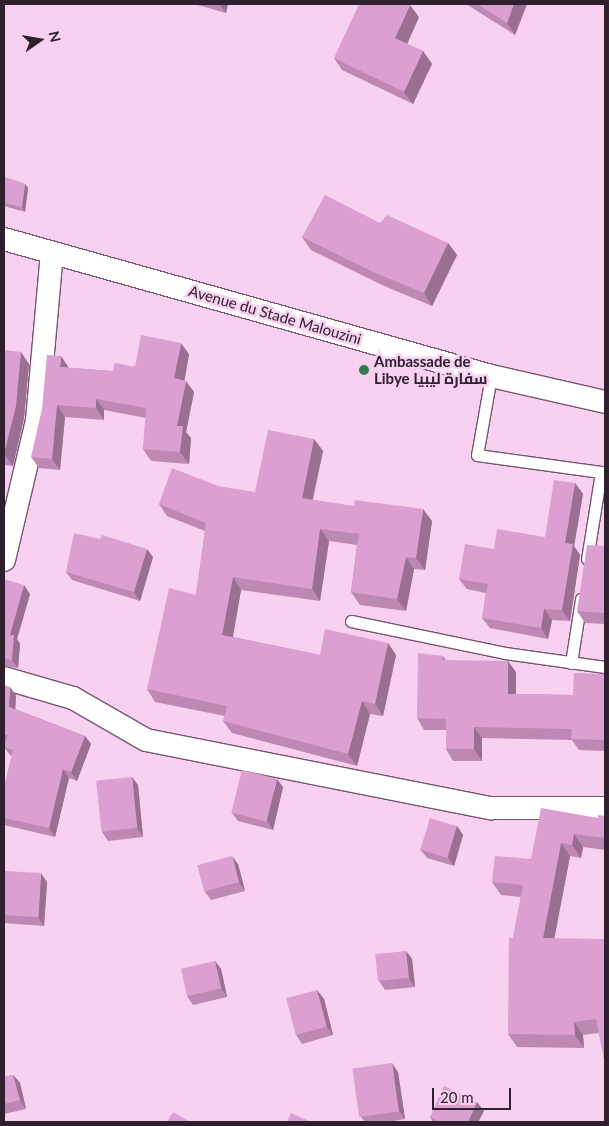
<!DOCTYPE html>
<meta charset="utf-8">
<style>
body{margin:0}
#map{position:relative;width:609px;height:1126px;overflow:hidden;background:#f7d1ef;font-family:Lato,Cairo,sans-serif}
div>[style]{position:absolute}
.roads{filter:drop-shadow(1px 0 #765570) drop-shadow(-1px 0 #765570) drop-shadow(0 1px #765570) drop-shadow(0 -1px #765570)}
.lane>*{height:11px;margin:-5.5px;padding:0 5.5px;transform-origin:5.5px;border-radius:5.5px;background:#fff}
.street>*{height:22px;margin:-11px;padding:0 11px;transform-origin:11px;border-radius:11px;background:#fff}
.wall>*{inset:0;background:#bd89b4}
.shaded-wall>*{inset:0;background:#9a6f92}
.building>*{inset:0;background:#dc9fd1;transform-origin:0 0}
.dots>*{width:14px;height:14px;translate:-50% -50%;box-sizing:border-box;border:2px solid #f7d1ef;border-radius:50%}
span{translate:-50% -50%;white-space:nowrap;text-align:center;line-height:1.15;-webkit-text-stroke:5px #f7d1ef;paint-order:stroke}
.street-label{font-size:15px;color:#2e202c}
.poi-label{font-size:15px;color:#2e202c;font-weight:700}
.left{translate:0 -50%;text-align:left}
.frame{position:absolute;inset:0;border:5px solid #2e202c;pointer-events:none}
.north{position:absolute;left:15px;top:15px;width:50px;height:50px;-webkit-text-stroke:4px #f7d1ef;paint-order:stroke;rotate:77deg;font-size:14px;font-weight:700;line-height:20px;text-align:center;color:#2e202c}
.north::after{content:'';display:block;margin:auto;width:18px;height:22px;background:#2e202c;clip-path:polygon(50% 0,100% 100%,50% 72%,0 100%)}
.scale{position:absolute;left:432px;top:1088px;width:79px;height:22px;box-sizing:border-box;border:2px solid #2e202c;border-top:0;padding-left:6px;font-size:15px;line-height:18px;white-space:nowrap;color:#2e202c;-webkit-text-stroke:4px #f7d1ef;paint-order:stroke}
</style>
<div id="map">
<div class="roads">
<div class="lane">
<div style="left:491px;top:376px;width:80px;rotate:100deg"></div>
<div style="left:477px;top:455px;width:125px;rotate:7.8deg"></div>
<div style="left:601px;top:472px;width:88px;rotate:99.1deg"></div>
<div style="left:351px;top:621px;width:157px;rotate:11.7deg"></div>
<div style="left:505px;top:653px;width:101px;rotate:8deg"></div>
<div style="left:571px;top:663px;width:65px;rotate:-81.1deg"></div>
</div>
<div class="street">
<div style="left:4px;top:239px;width:506px;rotate:15.71deg"></div>
<div style="left:491px;top:376px;width:117px;rotate:12.8deg"></div>
<div style="left:4px;top:560px;width:144px;rotate:-76.7deg"></div>
<div style="left:37px;top:420px;width:168px;rotate:-84.9deg"></div>
<div style="left:4px;top:678px;width:72px;rotate:16.2deg"></div>
<div style="left:73px;top:698px;width:84px;rotate:29.9deg"></div>
<div style="left:146px;top:740px;width:352px;rotate:11.2deg"></div>
<div style="left:491px;top:808px;width:114px"></div>
</div>
</div>
<div class="wall">
<div style="clip-path:polygon(194px 4px,228px 4px,226px 13px)"></div>
<div style="clip-path:polygon(466px 4px,527px 4px,515px 35px)"></div>
<div style="clip-path:polygon(419px 17px,407px 44px,423px 51px,432px 64px,413px 104px,342px 70px,334px 58px)"></div>
<div style="clip-path:polygon(4px 177px,25px 184px,28px 188px,25px 212px,4px 206px)"></div>
<div style="clip-path:polygon(380px 223px,448px 243px,457px 255px,432px 306px,382px 285px,311px 250px,302px 237px)"></div>
<div style="clip-path:polygon(4px 350px,29px 364px,24px 418px,13px 466px,4px 465px)"></div>
<div style="clip-path:polygon(189px 354px,184px 380px,194px 392px,186px 432px,191px 438px,189px 464px,151px 461px,143px 449px,146px 418px,104px 410px,104px 420px,65px 417px,60px 470px,39px 468px,31px 457px,69px 368px,113px 371px)"></div>
<div style="clip-path:polygon(314px 439px,323px 451px,313px 500px,432px 521px,425px 570px,414px 569px,406px 611px,360px 605px,351px 592px,357px 545px,329px 541px,320px 601px,241px 590px,233px 637px,320px 655px,388px 643px,396px 655px,383px 716px,370px 714px,357px 766px,232px 733px,223px 721px,225px 716px,155px 702px,147px 689px,196px 595px,205px 531px,167px 516px,159px 504px,255px 492px)"></div>
<div style="clip-path:polygon(575px 483px,583px 494px,574px 546px,580px 555px,570px 621px,552px 620px,548px 639px,490px 628px,482px 618px,486px 593px,467px 589px,459px 579px,494px 549px,545px 537px)"></div>
<div style="clip-path:polygon(605px 546px,605px 624px,585px 623px,577px 611px)"></div>
<div style="clip-path:polygon(153px 557px,140px 601px,72px 580px,66px 572px)"></div>
<div style="clip-path:polygon(4px 579px,30px 594px,17px 639px,20px 644px,18px 668px,4px 666px)"></div>
<div style="clip-path:polygon(443px 656px,446px 660px,516px 672px,516px 694px,573px 695px,605px 674px,605px 751px,579px 750px,572px 740px,482px 738px,482px 761px,453px 761px,446px 749px,446px 730px,424px 730px,417px 718px)"></div>
<div style="clip-path:polygon(4px 685px,16px 695px,15px 709px,85px 736px,91px 744px,77px 781px,69px 778px,55px 837px,4px 825px,4px 788px,12px 756px,10px 755px,4px 747px,6px 743px,4px 743px)"></div>
<div style="clip-path:polygon(138px 785px,143px 837px,108px 841px,102px 832px)"></div>
<div style="clip-path:polygon(283px 787px,273px 830px,238px 821px,232px 813px)"></div>
<div style="clip-path:polygon(605px 816px,605px 850px,583px 847px,581px 858px,570px 856px,554px 939px,605px 939px,605px 1060px,604px 1059px,599px 1033px,583px 1035px,584px 1048px,517px 1047px,508px 1034px,513px 938px,521px 897px,501px 895px,492px 882px,598px 818px)"></div>
<div style="clip-path:polygon(457px 826px,463px 835px,454px 866px,427px 858px,420px 849px)"></div>
<div style="clip-path:polygon(238px 864px,245px 891px,211px 900px,205px 892px)"></div>
<div style="clip-path:polygon(4px 871px,47px 882px,44px 926px,4px 923px)"></div>
<div style="clip-path:polygon(406px 951px,412px 959px,415px 987px,385px 990px,379px 981px)"></div>
<div style="clip-path:polygon(215px 961px,221px 969px,227px 997px,193px 1005px,187px 996px)"></div>
<div style="clip-path:polygon(317px 990px,324px 999px,333px 1035px,302px 1044px,296px 1035px)"></div>
<div style="clip-path:polygon(398px 1072px,405px 1119px,388px 1122px,365px 1122px,361px 1117px)"></div>
<div style="clip-path:polygon(13px 1075px,20px 1083px,26px 1109px,4px 1114px,4px 1077px)"></div>
<div style="clip-path:polygon(484px 1111px,478px 1122px,433px 1122px,430px 1117px)"></div>
</div>
<div class="shaded-wall">
<div style="clip-path:polygon(219px 4px,228px 4px,226px 13px)"></div>
<div style="clip-path:polygon(514px 4px,527px 4px,515px 35px,507px 23px)"></div>
<div style="clip-path:polygon(410px 5px,419px 17px,404px 51px,395px 38px)"></div>
<div style="clip-path:polygon(423px 51px,432px 64px,413px 104px,404px 92px)"></div>
<div style="clip-path:polygon(25px 184px,28px 188px,25px 212px,22px 207px)"></div>
<div style="clip-path:polygon(448px 243px,457px 255px,432px 306px,424px 293px)"></div>
<div style="clip-path:polygon(181px 343px,189px 354px,183px 390px,174px 378px)"></div>
<div style="clip-path:polygon(21px 352px,29px 364px,24px 418px,13px 466px,4px 454px)"></div>
<div style="clip-path:polygon(61px 356px,69px 368px,60px 367px)"></div>
<div style="clip-path:polygon(186px 381px,194px 392px,186px 432px,191px 438px,189px 464px,180px 452px,177px 426px)"></div>
<div style="clip-path:polygon(96px 399px,104px 410px,104px 420px,96px 408px)"></div>
<div style="clip-path:polygon(57px 405px,65px 417px,60px 470px,52px 459px)"></div>
<div style="clip-path:polygon(314px 439px,323px 451px,310px 510px,302px 498px)"></div>
<div style="clip-path:polygon(575px 483px,583px 494px,574px 546px,580px 555px,570px 621px,562px 610px,565px 543px)"></div>
<div style="clip-path:polygon(423px 509px,432px 521px,425px 570px,416px 558px)"></div>
<div style="clip-path:polygon(320px 529px,329px 541px,320px 601px,312px 589px)"></div>
<div style="clip-path:polygon(147px 549px,153px 557px,140px 601px,134px 592px)"></div>
<div style="clip-path:polygon(406px 557px,414px 569px,406px 611px,397px 599px)"></div>
<div style="clip-path:polygon(233px 577px,241px 590px,231px 647px,222px 635px)"></div>
<div style="clip-path:polygon(24px 585px,30px 594px,17px 639px,20px 644px,18px 668px,12px 660px,10px 635px)"></div>
<div style="clip-path:polygon(544px 609px,552px 620px,548px 639px,541px 628px)"></div>
<div style="clip-path:polygon(388px 643px,396px 655px,383px 716px,375px 704px)"></div>
<div style="clip-path:polygon(508px 661px,516px 672px,516px 705px,508px 694px)"></div>
<div style="clip-path:polygon(10px 687px,16px 695px,15px 715px,9px 707px)"></div>
<div style="clip-path:polygon(362px 701px,370px 714px,357px 766px,348px 754px)"></div>
<div style="clip-path:polygon(474px 727px,482px 738px,482px 761px,474px 749px)"></div>
<div style="clip-path:polygon(85px 736px,91px 744px,77px 781px,71px 772px)"></div>
<div style="clip-path:polygon(63px 769px,69px 778px,55px 837px,49px 828px)"></div>
<div style="clip-path:polygon(132px 777px,138px 785px,143px 837px,137px 828px)"></div>
<div style="clip-path:polygon(277px 779px,283px 787px,273px 830px,267px 821px)"></div>
<div style="clip-path:polygon(457px 826px,463px 835px,454px 866px,448px 857px)"></div>
<div style="clip-path:polygon(574px 834px,583px 847px,581px 858px,572px 845px)"></div>
<div style="clip-path:polygon(561px 843px,570px 856px,552px 951px,543px 938px)"></div>
<div style="clip-path:polygon(232px 856px,238px 864px,245px 891px,239px 882px)"></div>
<div style="clip-path:polygon(41px 873px,47px 882px,44px 926px,38px 917px)"></div>
<div style="clip-path:polygon(406px 951px,412px 959px,415px 987px,409px 978px)"></div>
<div style="clip-path:polygon(215px 961px,221px 969px,227px 997px,221px 988px)"></div>
<div style="clip-path:polygon(317px 990px,324px 999px,333px 1035px,327px 1027px)"></div>
<div style="clip-path:polygon(574px 1022px,583px 1035px,584px 1048px,575px 1035px)"></div>
<div style="clip-path:polygon(392px 1063px,398px 1072px,405px 1119px,399px 1111px)"></div>
<div style="clip-path:polygon(13px 1075px,20px 1083px,26px 1109px,20px 1100px)"></div>
<div style="clip-path:polygon(477px 1102px,484px 1111px,478px 1122px,468px 1122px)"></div>
</div>
<div class="building">
<div style="clip-path:polygon(359px 4px,408px 4px,410px 5px,395px 38px,423px 51px,404px 92px,334px 58px)"></div>
<div style="clip-path:polygon(477px 4px,514px 4px,507px 23px)"></div>
<div style="clip-path:polygon(4px 177px,25px 184px,22px 207px,4px 203px)"></div>
<div style="clip-path:polygon(325px 195px,380px 223px,387px 215px,448px 243px,424px 293px,373px 272px,302px 237px)"></div>
<div style="clip-path:polygon(141px 335px,181px 343px,174px 378px,186px 381px,177px 426px,183px 426px,180px 452px,143px 449px,146px 408px,96px 399px,96px 408px,57px 405px,52px 459px,31px 457px,42px 409px,47px 355px,61px 356px,60px 367px,113px 371px,115px 363px,135px 367px)"></div>
<div style="clip-path:polygon(4px 350px,21px 352px,16px 406px,4px 454px)"></div>
<div style="clip-path:polygon(268px 430px,314px 439px,302px 498px,354px 506px,355px 500px,423px 509px,416px 558px,406px 557px,397px 599px,351px 592px,359px 534px,320px 529px,312px 589px,233px 577px,222px 635px,320px 655px,325px 629px,388px 643px,375px 704px,362px 701px,348px 754px,223px 721px,227px 706px,147px 689px,169px 588px,196px 595px,206px 523px,159px 504px,172px 468px,218px 486px,255px 492px)"></div>
<div style="clip-path:polygon(554px 480px,575px 483px,565px 543px,573px 544px,562px 610px,544px 609px,541px 628px,482px 618px,488px 584px,459px 579px,465px 544px,494px 549px,497px 529px,545px 537px)"></div>
<div style="clip-path:polygon(74px 533px,100px 539px,102px 535px,147px 549px,134px 592px,66px 572px)"></div>
<div style="clip-path:polygon(587px 545px,605px 546px,605px 613px,577px 611px)"></div>
<div style="clip-path:polygon(4px 579px,24px 585px,10px 635px,14px 635px,12px 660px,4px 659px)"></div>
<div style="clip-path:polygon(418px 653px,443px 656px,442px 660px,508px 661px,508px 694px,573px 695px,574px 673px,605px 674px,605px 740px,571px 739px,572px 729px,474px 727px,474px 749px,446px 749px,446px 719px,417px 718px)"></div>
<div style="clip-path:polygon(4px 685px,10px 687px,9px 707px,85px 736px,71px 772px,63px 769px,49px 828px,4px 818px,4px 788px,13px 750px,4px 747px,8px 735px,4px 735px)"></div>
<div style="left:242px;top:770px;width:36px;height:44px;rotate:14deg"></div>
<div style="left:132px;top:777px;width:51px;height:36px;rotate:84deg"></div>
<div style="clip-path:polygon(541px 808px,598px 818px,598px 815px,605px 816px,605px 838px,574px 834px,572px 845px,561px 843px,543px 938px,605px 939px,605px 1059px,604px 1059px,596px 1019px,574px 1022px,575px 1035px,508px 1034px,509px 938px,513px 938px,523px 885px,492px 882px,495px 856px,531px 859px)"></div>
<div style="left:430px;top:818px;width:28px;height:33px;rotate:17deg"></div>
<div style="left:232px;top:856px;width:27px;height:36px;rotate:75deg"></div>
<div style="left:4px;top:871px;width:37px;height:44px;rotate:3deg"></div>
<div style="left:406px;top:951px;width:27px;height:31px;rotate:84deg"></div>
<div style="left:215px;top:961px;width:28px;height:35px;rotate:77deg"></div>
<div style="left:317px;top:990px;width:38px;height:32px;rotate:75deg"></div>
<div style="left:392px;top:1063px;width:49px;height:40px;rotate:82deg"></div>
<div style="clip-path:polygon(13px 1075px,20px 1100px,4px 1104px,4px 1077px)"></div>
<div style="clip-path:polygon(444px 1086px,477px 1102px,468px 1122px,440px 1122px,430px 1117px)"></div>
<div style="clip-path:polygon(173px 1112px,190px 1122px,167px 1122px)"></div>
<div style="clip-path:polygon(291px 1113px,311px 1122px,287px 1122px)"></div>
</div>
<div class="dots">
<div style="left:364px;top:370px;background:#2e7c4b"></div>
</div>
<div class="street-label">
<span style="left:275px;top:315px;rotate:16deg">Avenue du Stade Malouzini</span>
</div>
<div class="poi-label">
<span class="left" style="left:374px;top:370px">Ambassade de<br>Libye سفارة ليبيا</span>
</div>
<div class="frame"></div>
<div class="north">N</div>
<div class="scale">20 m</div>
</div>
